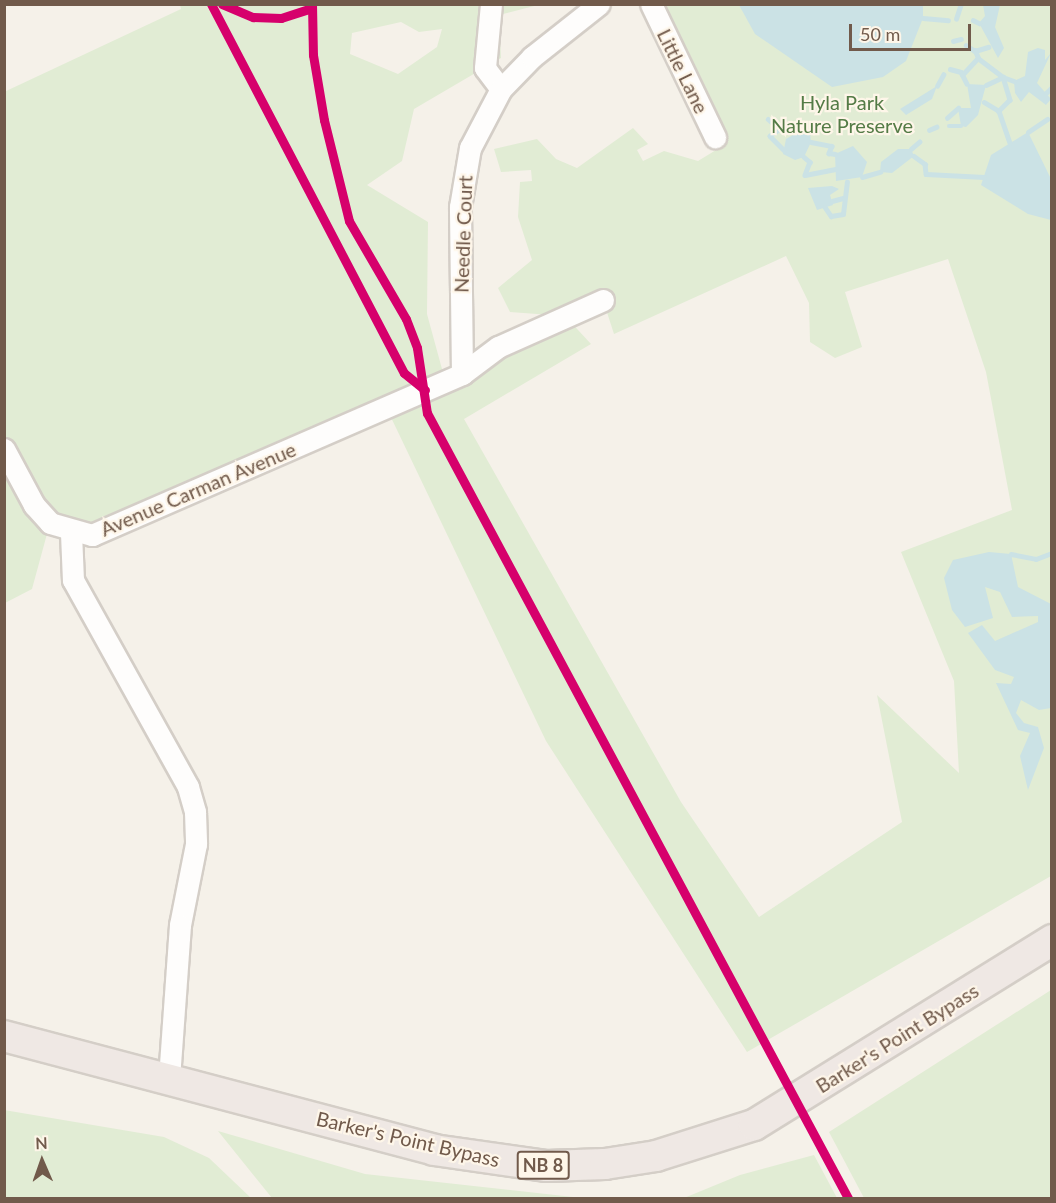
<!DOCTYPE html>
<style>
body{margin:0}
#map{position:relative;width:1056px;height:1203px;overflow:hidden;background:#f5f1e9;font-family:Lato,sans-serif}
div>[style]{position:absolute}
.green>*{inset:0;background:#e1ecd4}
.water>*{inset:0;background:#cbe2e5}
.stream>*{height:4.5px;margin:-2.25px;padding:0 2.25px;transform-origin:2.25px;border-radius:2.25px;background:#cbe2e5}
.roads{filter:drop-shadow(2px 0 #d4cec7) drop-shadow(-2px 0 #d4cec7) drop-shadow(0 2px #d4cec7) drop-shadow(0 -2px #d4cec7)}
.minor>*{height:21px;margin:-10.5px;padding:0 10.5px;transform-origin:10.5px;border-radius:10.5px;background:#fefdfc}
.highway>*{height:30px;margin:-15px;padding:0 15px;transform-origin:15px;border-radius:15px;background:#efe8e4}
.cycleway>*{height:9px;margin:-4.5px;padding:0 4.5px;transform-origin:4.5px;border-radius:4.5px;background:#d6006c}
span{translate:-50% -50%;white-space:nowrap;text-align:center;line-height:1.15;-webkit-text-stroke:4.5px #fef6e9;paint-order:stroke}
.shield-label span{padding:2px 4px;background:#fef6e9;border:2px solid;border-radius:4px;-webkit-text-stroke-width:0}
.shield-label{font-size:18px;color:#715a4b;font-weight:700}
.street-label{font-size:20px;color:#715a4b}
.park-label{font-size:20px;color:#547b46}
.frame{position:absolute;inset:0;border:6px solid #715a4b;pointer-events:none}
.north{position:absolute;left:12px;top:1131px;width:60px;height:60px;-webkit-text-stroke:4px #fef6e9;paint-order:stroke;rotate:358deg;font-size:16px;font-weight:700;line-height:24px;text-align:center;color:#715a4b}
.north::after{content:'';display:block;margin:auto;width:21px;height:27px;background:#715a4b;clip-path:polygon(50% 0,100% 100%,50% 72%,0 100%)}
.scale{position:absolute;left:849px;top:24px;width:122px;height:27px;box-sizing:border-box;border:3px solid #715a4b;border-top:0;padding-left:8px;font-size:18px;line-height:21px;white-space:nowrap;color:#715a4b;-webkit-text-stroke:4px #fef6e9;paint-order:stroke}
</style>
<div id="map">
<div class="green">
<div style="clip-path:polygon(evenodd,180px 5px,538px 5px,499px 15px,501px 58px,414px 109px,402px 161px,367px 185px,428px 222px,427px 314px,445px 380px,564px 316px,510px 312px,498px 288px,532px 260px,518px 217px,520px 182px,532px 181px,531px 170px,501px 172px,494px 149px,537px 139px,556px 159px,577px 168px,633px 128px,648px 144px,637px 150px,643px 161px,664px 151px,698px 161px,721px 147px,651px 5px,1051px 5px,1051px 876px,747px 1052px,546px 741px,386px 407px,113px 529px,50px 523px,32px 589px,5px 603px,4px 92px,181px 9px,180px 5px,401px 22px,419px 32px,442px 29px,437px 47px,398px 74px,350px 54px,352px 33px,401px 22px,180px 5px,786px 256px,809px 303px,810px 342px,835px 358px,862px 347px,845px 292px,948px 259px,986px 372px,1012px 510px,901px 552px,954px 681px,959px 773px,877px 695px,902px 822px,759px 917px,681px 802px,464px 419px,591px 344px,566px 317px,603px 300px,614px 334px,786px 256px)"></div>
<div style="clip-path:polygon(1051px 990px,1051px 1198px,864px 1198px,829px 1132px)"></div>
<div style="clip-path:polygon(4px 1110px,164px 1137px,209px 1158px,251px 1198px,5px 1198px)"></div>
<div style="clip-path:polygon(218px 1131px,365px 1174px,582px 1198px,272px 1198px)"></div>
<div style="clip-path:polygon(814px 1155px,837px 1198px,684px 1198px,740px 1175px)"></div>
</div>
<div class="water">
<div style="clip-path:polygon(739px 5px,923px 5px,923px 18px,906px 61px,883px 77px,832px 87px,755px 34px)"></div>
<div style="clip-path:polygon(983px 5px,1000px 5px,995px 27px,1004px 48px,998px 58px,979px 23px,985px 16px)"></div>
<div style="clip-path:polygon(1038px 48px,1045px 50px,1045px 60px,1051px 53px,1037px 83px,1051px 99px,1046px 105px,1029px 92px,1021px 102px,1015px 93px,1014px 81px,1025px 76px,1028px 52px)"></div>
<div style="clip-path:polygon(967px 84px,986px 85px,978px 115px,966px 127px,961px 126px,958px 108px,971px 108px)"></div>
<div style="clip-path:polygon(937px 86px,932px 99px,906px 115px,900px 109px)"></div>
<div style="clip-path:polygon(1028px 132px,1051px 179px,1051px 220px,1028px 214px,981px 185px,991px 155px)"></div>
<div style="clip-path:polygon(795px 134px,810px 134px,811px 142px,804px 157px,795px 160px,783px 154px,786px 139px)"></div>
<div style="clip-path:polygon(853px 146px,867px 162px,862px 177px,836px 181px,835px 154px)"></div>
<div style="clip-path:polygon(898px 149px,911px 149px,914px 156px,892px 173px,880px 172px,881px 162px)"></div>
<div style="clip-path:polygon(832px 186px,839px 189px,830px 195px,833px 205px,817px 210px,808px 188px)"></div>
<div style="clip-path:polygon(989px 552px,1011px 554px,1018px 587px,1051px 604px,1051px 708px,1039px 710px,1021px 700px,1016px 713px,1024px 723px,1038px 727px,1044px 748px,1028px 790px,1020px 756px,1030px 733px,1018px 730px,996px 683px,1011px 684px,1014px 677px,995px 670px,968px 633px,982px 625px,995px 641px,1038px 622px,1038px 616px,1012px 617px,1000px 592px,985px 587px,993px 618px,965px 627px,952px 610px,944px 578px,953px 560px)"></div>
</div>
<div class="stream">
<div style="left:923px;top:18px;width:25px;rotate:5deg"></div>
<div style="left:956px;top:19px;width:16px;rotate:-72deg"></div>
<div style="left:973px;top:20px;width:7px;rotate:27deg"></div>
<div style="left:953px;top:41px;width:8px;rotate:-14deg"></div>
<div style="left:966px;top:45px;width:11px;rotate:34deg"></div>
<div style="left:975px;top:51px;width:14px;rotate:-17deg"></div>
<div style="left:978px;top:58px;width:31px;rotate:37deg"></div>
<div style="left:1003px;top:77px;width:24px;rotate:73deg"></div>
<div style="left:1010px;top:100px;width:16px;rotate:135deg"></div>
<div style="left:950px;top:69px;width:11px;rotate:15deg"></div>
<div style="left:961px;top:72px;width:13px;rotate:63deg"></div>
<div style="left:962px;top:75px;width:23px;rotate:-47deg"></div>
<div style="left:978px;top:58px;width:8px;rotate:-113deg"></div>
<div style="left:986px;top:85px;width:19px;rotate:-25deg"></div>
<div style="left:1003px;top:77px;width:12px;rotate:20deg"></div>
<div style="left:937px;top:86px;width:13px;rotate:-61deg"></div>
<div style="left:1046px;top:93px;width:8px;rotate:-45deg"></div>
<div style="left:984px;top:102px;width:17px;rotate:31deg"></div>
<div style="left:999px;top:111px;width:34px;rotate:71deg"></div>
<div style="left:947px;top:118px;width:15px;rotate:-42deg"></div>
<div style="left:768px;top:119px;width:16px;rotate:40deg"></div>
<div style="left:780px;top:129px;width:12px;rotate:145deg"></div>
<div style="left:770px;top:136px;width:20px;rotate:45deg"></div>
<div style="left:949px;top:126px;width:12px"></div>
<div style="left:929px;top:130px;width:8px;rotate:-23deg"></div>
<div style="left:1028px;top:132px;width:23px;rotate:-34deg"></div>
<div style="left:811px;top:142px;width:21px;rotate:11deg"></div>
<div style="left:832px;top:146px;width:8px;rotate:113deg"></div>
<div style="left:829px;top:153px;width:6px;rotate:9deg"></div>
<div style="left:911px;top:149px;width:11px;rotate:-41deg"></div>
<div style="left:914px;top:156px;width:14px;rotate:36deg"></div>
<div style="left:925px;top:164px;width:10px;rotate:84deg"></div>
<div style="left:926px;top:174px;width:58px;rotate:3deg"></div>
<div style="left:804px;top:157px;width:8px;rotate:40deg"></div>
<div style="left:810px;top:162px;width:14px;rotate:111deg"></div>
<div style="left:805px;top:175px;width:32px;rotate:-11deg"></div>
<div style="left:862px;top:177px;width:19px;rotate:-16deg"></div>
<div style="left:832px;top:201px;width:11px;rotate:-15deg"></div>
<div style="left:825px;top:207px;width:11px;rotate:56deg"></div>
<div style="left:831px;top:216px;width:12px;rotate:-9deg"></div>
<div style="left:843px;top:214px;width:32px;rotate:-83deg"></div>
<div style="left:1011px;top:554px;width:25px;rotate:11deg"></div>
<div style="left:1036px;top:559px;width:17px;rotate:-21deg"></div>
</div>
<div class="roads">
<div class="minor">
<div style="left:491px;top:4px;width:64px;rotate:95.4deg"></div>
<div style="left:485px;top:68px;width:26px;rotate:53deg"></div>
<div style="left:651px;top:4px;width:148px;rotate:64.3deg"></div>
<div style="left:462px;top:374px;width:167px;rotate:-90.7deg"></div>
<div style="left:460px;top:207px;width:60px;rotate:-80.4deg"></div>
<div style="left:470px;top:148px;width:67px;rotate:-62.3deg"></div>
<div style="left:501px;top:89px;width:45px;rotate:-45.9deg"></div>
<div style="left:532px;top:57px;width:85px;rotate:-38.3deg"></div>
<div style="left:4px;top:449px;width:64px;rotate:61.8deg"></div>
<div style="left:34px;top:505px;width:24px;rotate:48deg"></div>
<div style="left:50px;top:523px;width:44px;rotate:15.9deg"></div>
<div style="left:92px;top:535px;width:404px;rotate:-23.5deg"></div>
<div style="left:462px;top:374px;width:45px;rotate:-36.9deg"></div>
<div style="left:498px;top:347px;width:115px;rotate:-24.1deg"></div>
<div style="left:71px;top:533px;width:47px;rotate:87.6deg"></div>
<div style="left:73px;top:580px;width:237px;rotate:60.9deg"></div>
<div style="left:188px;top:787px;width:26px;rotate:74deg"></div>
<div style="left:195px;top:812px;width:32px;rotate:88deg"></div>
<div style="left:196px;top:844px;width:83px;rotate:101.2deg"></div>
<div style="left:180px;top:925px;width:154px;rotate:94.1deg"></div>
</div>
<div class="highway">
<div style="left:4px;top:1036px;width:445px;rotate:14.8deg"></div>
<div style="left:434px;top:1150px;width:114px;rotate:8.1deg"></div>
<div style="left:547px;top:1166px;width:58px;rotate:-2deg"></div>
<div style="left:605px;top:1164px;width:52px;rotate:-8.9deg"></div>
<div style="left:656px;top:1156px;width:103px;rotate:-17.6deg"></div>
<div style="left:754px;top:1125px;width:351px;rotate:-31.8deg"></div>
</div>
</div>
<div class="cycleway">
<div style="left:211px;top:4px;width:416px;rotate:62.4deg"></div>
<div style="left:404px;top:373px;width:27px;rotate:39deg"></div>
<div style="left:222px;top:4px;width:34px;rotate:23deg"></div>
<div style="left:253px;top:17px;width:28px;rotate:2deg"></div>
<div style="left:281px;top:18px;width:32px;rotate:-18deg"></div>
<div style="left:312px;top:4px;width:51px;rotate:88.9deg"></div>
<div style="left:313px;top:55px;width:66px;rotate:80.4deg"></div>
<div style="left:324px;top:120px;width:104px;rotate:76.1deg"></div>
<div style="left:349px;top:221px;width:113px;rotate:59.8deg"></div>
<div style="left:406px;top:319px;width:31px;rotate:69deg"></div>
<div style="left:417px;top:348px;width:66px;rotate:81.3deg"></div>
<div style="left:427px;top:413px;width:891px;rotate:61.8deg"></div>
</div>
<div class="shield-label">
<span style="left:543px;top:1165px">NB 8</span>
</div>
<div class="street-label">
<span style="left:683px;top:71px;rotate:64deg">Little Lane</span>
<span style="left:463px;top:234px;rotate:-88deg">Needle Court</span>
<span style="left:198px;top:489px;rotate:-23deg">Avenue Carman Avenue</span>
<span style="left:897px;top:1038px;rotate:-32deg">Barker's Point Bypass</span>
<span style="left:408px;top:1139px;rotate:13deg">Barker's Point Bypass</span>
</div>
<div class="park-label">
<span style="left:842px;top:114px">Hyla Park<br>Nature Preserve</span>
</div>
<div class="frame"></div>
<div class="north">N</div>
<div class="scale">50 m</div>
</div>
